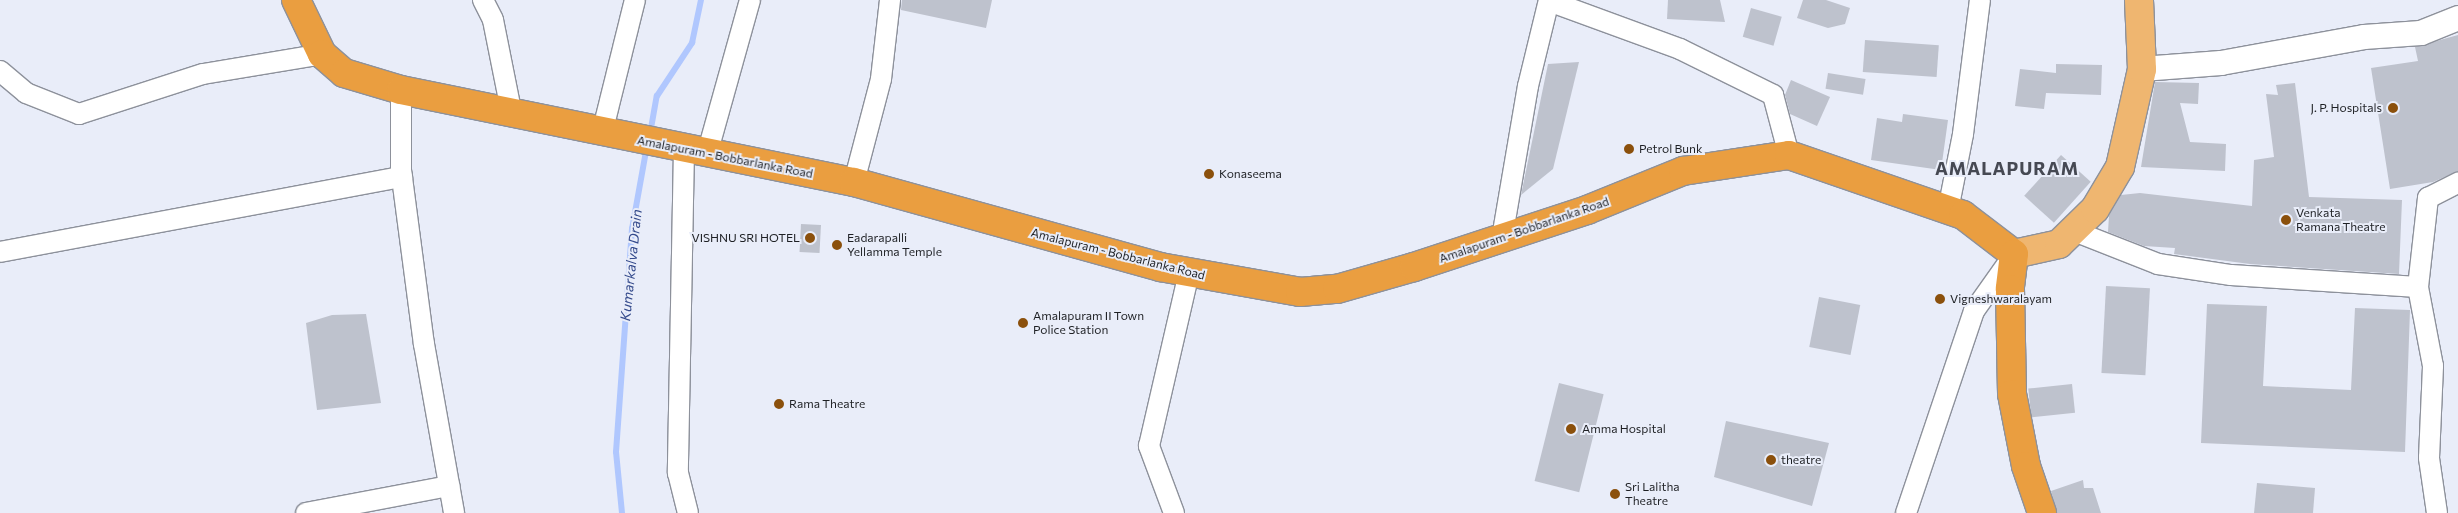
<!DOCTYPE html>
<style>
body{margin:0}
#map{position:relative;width:2458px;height:513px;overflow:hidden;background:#e9edf9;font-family:Commissioner,sans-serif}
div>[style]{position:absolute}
.stream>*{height:6px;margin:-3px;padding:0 3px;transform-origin:3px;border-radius:3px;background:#b0c7fe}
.building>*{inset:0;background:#bec2cd;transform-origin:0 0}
.roads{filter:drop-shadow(1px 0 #8d919b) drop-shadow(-1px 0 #8d919b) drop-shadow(0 1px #8d919b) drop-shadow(0 -1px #8d919b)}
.minor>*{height:20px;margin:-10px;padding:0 10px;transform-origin:10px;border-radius:10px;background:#fff}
.tertiary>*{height:24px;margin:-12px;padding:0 12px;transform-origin:12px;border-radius:12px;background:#fff}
.primary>*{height:28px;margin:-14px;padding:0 14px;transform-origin:14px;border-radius:14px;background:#efb670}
.trunk>*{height:28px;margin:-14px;padding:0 14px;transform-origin:14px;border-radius:14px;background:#ea9e40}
.dots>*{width:14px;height:14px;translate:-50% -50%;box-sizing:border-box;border:2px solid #e9edf9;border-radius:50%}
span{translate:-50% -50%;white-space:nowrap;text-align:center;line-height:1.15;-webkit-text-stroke:4px #e9edf9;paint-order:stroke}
.poi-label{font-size:12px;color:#1e2024}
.right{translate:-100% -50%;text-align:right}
.left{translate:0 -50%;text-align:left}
.street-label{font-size:12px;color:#1e2024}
.water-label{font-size:14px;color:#344a8c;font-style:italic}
.district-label{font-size:18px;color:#464953;font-weight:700;letter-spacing:1px}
</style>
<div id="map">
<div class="stream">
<div style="left:650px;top:134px;width:39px;rotate:-80deg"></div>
<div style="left:657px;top:96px;width:64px;rotate:-56.6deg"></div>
<div style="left:692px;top:43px;width:44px;rotate:-78.2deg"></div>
<div style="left:622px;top:513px;width:61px;rotate:-95.6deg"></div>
<div style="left:616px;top:452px;width:224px;rotate:-85.9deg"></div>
<div style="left:632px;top:229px;width:84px;rotate:-79.8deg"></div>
</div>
<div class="building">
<div style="clip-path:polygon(902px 0,992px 0,986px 28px,901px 10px)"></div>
<div style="clip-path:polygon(1668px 0,1720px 0,1725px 22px,1667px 19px)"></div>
<div style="clip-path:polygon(1803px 0,1826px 0,1850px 8px,1845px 24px,1828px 28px,1797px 18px)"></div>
<div style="left:1751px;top:8px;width:32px;height:30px;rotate:16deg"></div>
<div style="clip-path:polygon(2458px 35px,2458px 171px,2433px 182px,2390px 189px,2371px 68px,2418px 61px,2415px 47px)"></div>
<div style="left:1865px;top:40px;width:74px;height:32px;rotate:4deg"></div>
<div style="clip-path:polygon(1579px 62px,1553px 169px,1521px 195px,1548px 64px)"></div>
<div style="clip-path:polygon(2056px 64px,2102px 65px,2101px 95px,2046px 93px,2044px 109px,2015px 106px,2020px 69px,2056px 73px)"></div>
<div style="left:1828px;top:73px;width:38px;height:16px;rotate:9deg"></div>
<div style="clip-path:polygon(1791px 80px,1830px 97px,1817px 126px,1790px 114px,1785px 95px)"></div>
<div style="clip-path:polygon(2155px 82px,2199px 83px,2198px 104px,2180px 103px,2190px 142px,2226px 144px,2225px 171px,2141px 167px)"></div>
<div style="clip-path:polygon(2295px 83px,2309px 197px,2402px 200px,2399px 274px,2250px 264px,2174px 254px,2175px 248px,2144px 246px,2108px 232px,2109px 215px,2121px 195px,2140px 193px,2252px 206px,2254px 160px,2274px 157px,2266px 94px,2278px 95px,2276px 85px)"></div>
<div style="clip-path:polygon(1903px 114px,1948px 120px,1941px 170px,1871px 160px,1877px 118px,1902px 122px)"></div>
<div style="left:2061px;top:155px;width:40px;height:55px;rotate:42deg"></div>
<div style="left:801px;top:224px;width:20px;height:28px;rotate:3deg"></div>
<div style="left:2106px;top:286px;width:44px;height:87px;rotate:3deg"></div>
<div style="left:1819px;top:297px;width:42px;height:51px;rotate:11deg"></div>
<div style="clip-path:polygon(2207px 304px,2267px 306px,2263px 386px,2351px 390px,2355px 308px,2410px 310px,2405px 452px,2201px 443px)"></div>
<div style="clip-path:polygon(366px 314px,381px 403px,317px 410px,306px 323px,332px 315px)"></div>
<div style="left:1559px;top:383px;width:46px;height:101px;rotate:14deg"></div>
<div style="left:2072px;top:384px;width:29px;height:44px;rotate:84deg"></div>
<div style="clip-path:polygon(1726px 421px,1829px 443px,1812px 506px,1714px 477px)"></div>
<div style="clip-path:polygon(2083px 480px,2084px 488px,2093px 488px,2101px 513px,2057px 513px,2051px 491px)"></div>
<div style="clip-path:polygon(2257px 483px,2315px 488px,2313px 513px,2254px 513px)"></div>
</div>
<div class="roads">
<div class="minor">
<div style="left:483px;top:0;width:22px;rotate:63deg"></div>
<div style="left:493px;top:20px;width:97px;rotate:78.7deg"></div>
<div style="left:1549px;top:1px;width:140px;rotate:20.1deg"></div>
<div style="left:1680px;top:49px;width:104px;rotate:26.3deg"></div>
<div style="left:1773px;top:95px;width:62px;rotate:75.1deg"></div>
<div style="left:0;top:71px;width:34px;rotate:40deg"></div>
<div style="left:26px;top:93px;width:57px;rotate:21.6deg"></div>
<div style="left:79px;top:114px;width:130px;rotate:-17.9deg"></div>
<div style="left:203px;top:74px;width:121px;rotate:-9.5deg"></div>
<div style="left:401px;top:90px;width:80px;rotate:90deg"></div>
<div style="left:401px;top:170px;width:176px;rotate:82.5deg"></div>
<div style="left:424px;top:344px;width:172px;rotate:79.9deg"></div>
<div style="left:602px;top:133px;width:137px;rotate:-76.1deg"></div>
<div style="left:684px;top:149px;width:324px;rotate:91.1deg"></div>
<div style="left:678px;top:473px;width:41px;rotate:76deg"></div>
<div style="left:707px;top:154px;width:160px;rotate:-74.4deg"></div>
<div style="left:854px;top:182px;width:106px;rotate:-75.3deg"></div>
<div style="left:881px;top:79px;width:80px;rotate:-83.5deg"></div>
<div style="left:1948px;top:210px;width:77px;rotate:-78.8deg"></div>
<div style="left:1963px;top:134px;width:135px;rotate:-82.8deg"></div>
<div style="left:2074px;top:231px;width:90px;rotate:21.4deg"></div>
<div style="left:2158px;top:264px;width:74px;rotate:8.6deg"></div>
<div style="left:2231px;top:275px;width:187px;rotate:3.7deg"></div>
<div style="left:1502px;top:238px;width:154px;rotate:-80.3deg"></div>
<div style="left:1528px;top:86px;width:89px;rotate:-76.3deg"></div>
<div style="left:0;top:252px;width:409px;rotate:-10.6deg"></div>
<div style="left:306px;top:513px;width:146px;rotate:-10.7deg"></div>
<div style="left:1174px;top:513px;width:72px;rotate:-110.5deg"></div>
<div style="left:1149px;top:446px;width:178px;rotate:-77deg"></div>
<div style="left:1906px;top:513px;width:213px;rotate:-71.4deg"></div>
<div style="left:1974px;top:311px;width:67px;rotate:-54.7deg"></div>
<div style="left:2437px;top:513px;width:56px;rotate:-98.3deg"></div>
<div style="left:2429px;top:458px;width:92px;rotate:-87.5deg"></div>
<div style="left:2433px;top:366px;width:80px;rotate:-100.8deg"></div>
<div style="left:2418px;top:287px;width:90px;rotate:-83.6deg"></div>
<div style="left:2428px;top:198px;width:34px;rotate:-27deg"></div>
</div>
<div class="tertiary">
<div style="left:2142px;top:69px;width:79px;rotate:-4.3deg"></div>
<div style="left:2221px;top:63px;width:145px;rotate:-10.3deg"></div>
<div style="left:2364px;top:37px;width:57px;rotate:-4deg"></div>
<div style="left:2421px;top:33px;width:40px;rotate:-22deg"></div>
</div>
<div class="primary">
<div style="left:2014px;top:254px;width:46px;rotate:-12.5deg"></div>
<div style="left:2059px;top:244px;width:50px;rotate:-44.2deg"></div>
<div style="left:2095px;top:209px;width:49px;rotate:-59.2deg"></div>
<div style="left:2120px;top:167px;width:100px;rotate:-77.3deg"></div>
<div style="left:2142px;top:69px;width:69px;rotate:-92.5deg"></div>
</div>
<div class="trunk">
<div style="left:296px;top:0;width:60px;rotate:64.3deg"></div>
<div style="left:322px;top:54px;width:29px;rotate:41deg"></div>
<div style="left:344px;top:73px;width:59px;rotate:16.6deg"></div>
<div style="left:401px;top:90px;width:462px;rotate:11.5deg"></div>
<div style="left:854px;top:182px;width:318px;rotate:15.5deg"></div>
<div style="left:1160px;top:267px;width:142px;rotate:10.1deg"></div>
<div style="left:1300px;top:292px;width:37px;rotate:-5deg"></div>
<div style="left:1337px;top:289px;width:80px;rotate:-15.9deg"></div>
<div style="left:1414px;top:267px;width:182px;rotate:-18.2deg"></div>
<div style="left:1587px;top:210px;width:104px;rotate:-22.1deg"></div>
<div style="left:1683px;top:171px;width:107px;rotate:-8.6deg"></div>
<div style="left:1789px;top:155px;width:184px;rotate:19deg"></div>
<div style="left:1963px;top:215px;width:64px;rotate:37.4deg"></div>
<div style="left:2014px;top:254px;width:35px;rotate:97deg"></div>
<div style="left:2010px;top:289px;width:105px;rotate:88.9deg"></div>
<div style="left:2012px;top:394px;width:73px;rotate:79deg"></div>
<div style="left:2026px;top:466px;width:50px;rotate:71.2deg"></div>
</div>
</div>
<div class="dots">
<div style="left:2393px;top:108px;background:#8b500c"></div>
<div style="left:1629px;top:149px;background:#8b500c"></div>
<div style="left:1209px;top:174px;background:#8b500c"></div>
<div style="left:2286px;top:220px;background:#8b500c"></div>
<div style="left:810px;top:238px;background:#8b500c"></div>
<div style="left:837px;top:245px;background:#8b500c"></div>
<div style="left:1940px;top:299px;background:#8b500c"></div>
<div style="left:1023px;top:323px;background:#8b500c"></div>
<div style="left:779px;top:404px;background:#8b500c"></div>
<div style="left:1571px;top:429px;background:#8b500c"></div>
<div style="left:1771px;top:460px;background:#8b500c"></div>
<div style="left:1615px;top:494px;background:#8b500c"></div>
</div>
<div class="poi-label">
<span class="right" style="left:2382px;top:108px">J. P. Hospitals</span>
<span class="left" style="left:1639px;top:149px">Petrol Bunk</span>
<span class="left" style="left:1219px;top:174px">Konaseema</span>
<span class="left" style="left:2296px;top:220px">Venkata<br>Ramana Theatre</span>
<span class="right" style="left:800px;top:238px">VISHNU SRI HOTEL</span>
<span class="left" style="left:847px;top:245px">Eadarapalli<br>Yellamma Temple</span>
<span class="left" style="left:1950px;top:299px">Vigneshwaralayam</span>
<span class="left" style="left:1033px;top:323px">Amalapuram II Town<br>Police Station</span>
<span class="left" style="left:789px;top:404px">Rama Theatre</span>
<span class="left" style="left:1582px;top:429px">Amma Hospital</span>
<span class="left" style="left:1781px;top:460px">theatre</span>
<span class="left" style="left:1625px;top:494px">Sri Lalitha<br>Theatre</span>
</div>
<div class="street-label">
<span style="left:725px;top:157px;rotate:11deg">Amalapuram - Bobbarlanka Road</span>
<span style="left:1524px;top:230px;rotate:-19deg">Amalapuram - Bobbarlanka Road</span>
<span style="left:1118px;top:254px;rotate:14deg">Amalapuram - Bobbarlanka Road</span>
</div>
<div class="water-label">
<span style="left:631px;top:265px;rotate:-84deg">Kumarkalva Drain</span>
</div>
<div class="district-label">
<span style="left:2007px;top:168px">AMALAPURAM</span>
</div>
</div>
